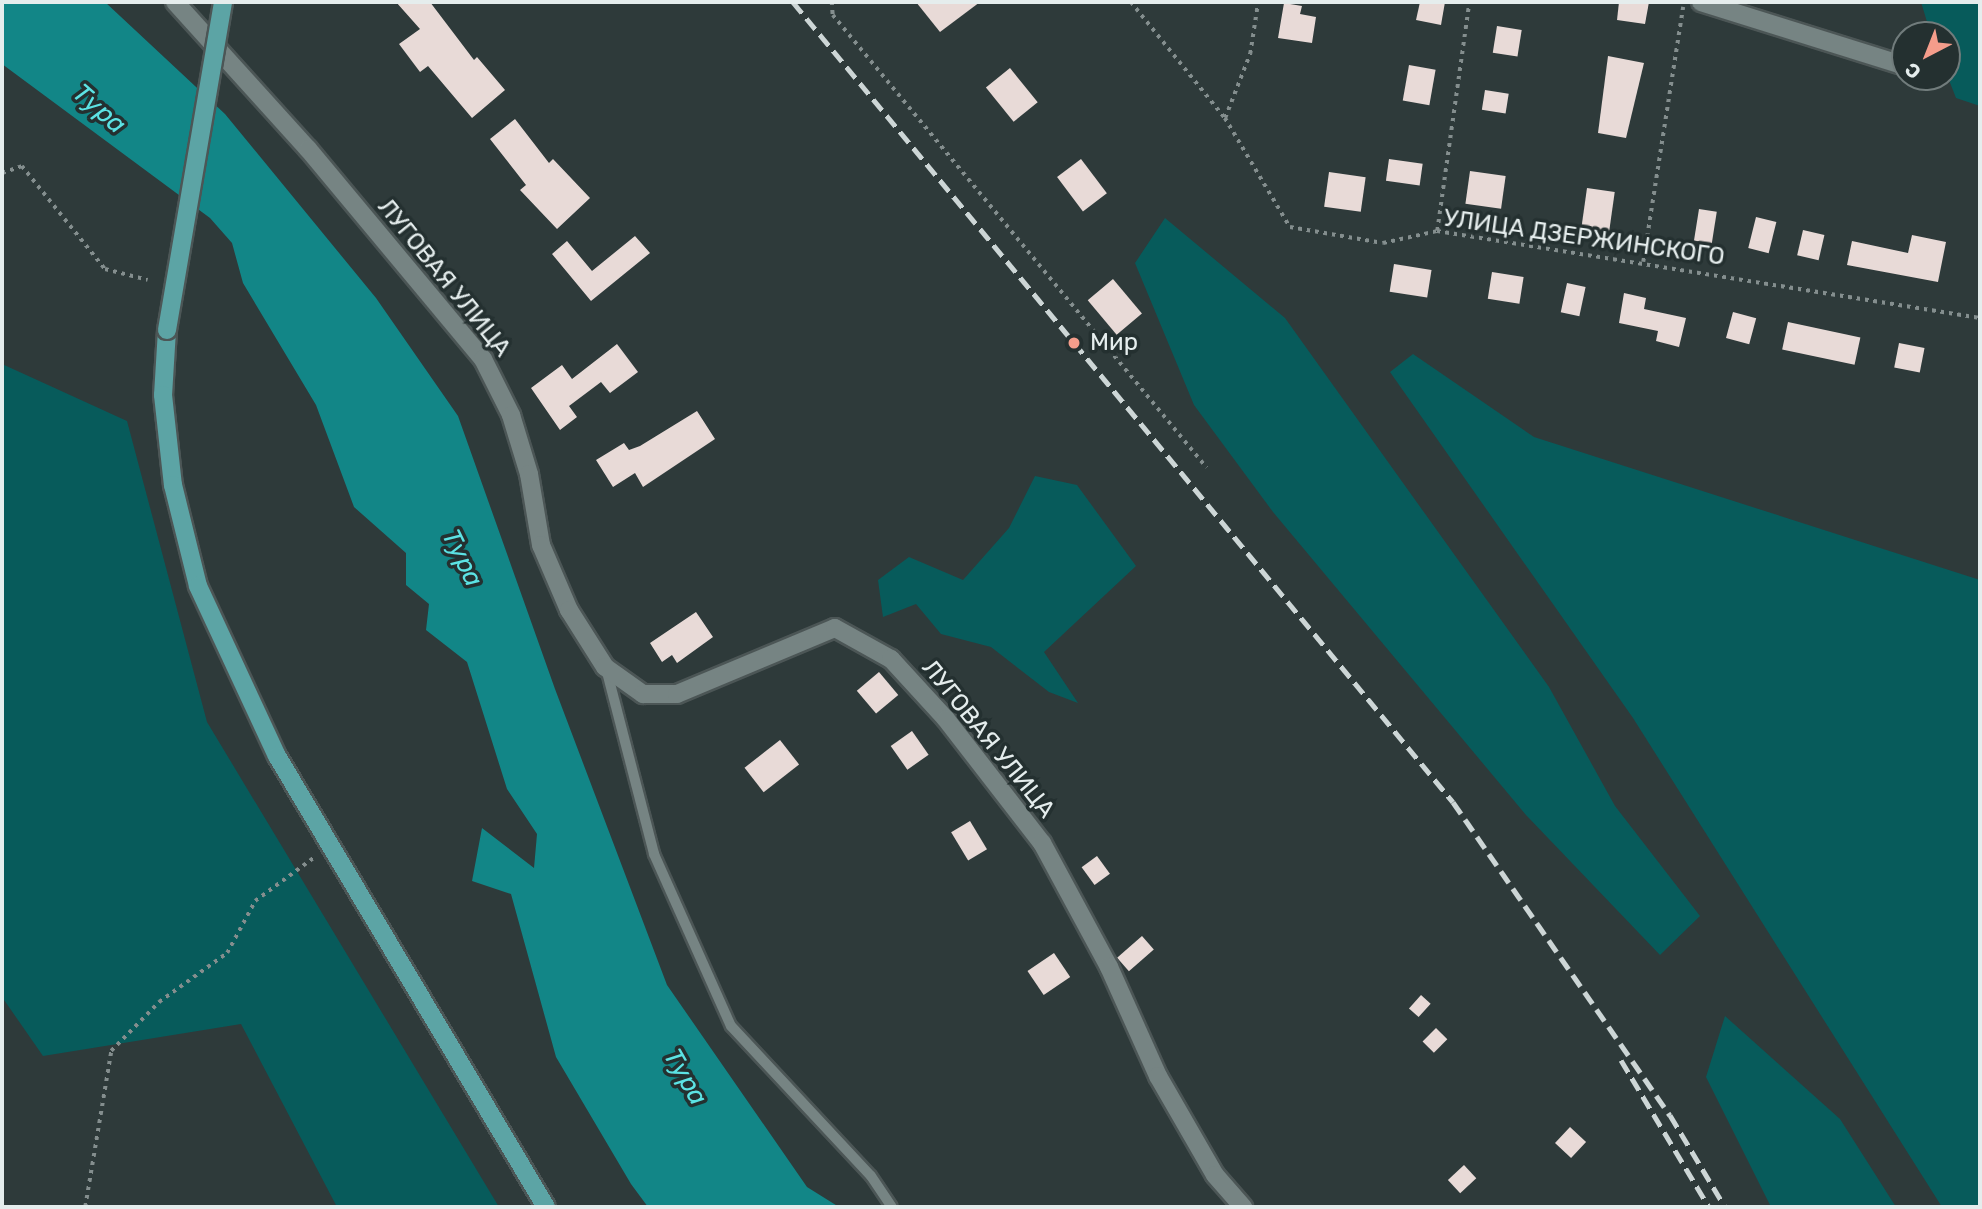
<!DOCTYPE html>
<meta charset="utf-8">
<style>
body{margin:0}
#map{position:relative;width:1982px;height:1209px;overflow:hidden;background:#2e3a3a;font-family:Rubik,sans-serif}
div>[style]{position:absolute}
.green>*{inset:0;background:#075b5b}
.water>*{inset:0;background:#128687}
.building>*{inset:0;background:#e8dad7;transform-origin:0 0}
.path>*{height:3.5px;margin-top:-1.75px;transform-origin:0;background:repeating-linear-gradient(90deg,#848e8e 0 3.5px,transparent 0 8.5px)}
.roads{filter:drop-shadow(2px 0 #4c5656) drop-shadow(-2px 0 #4c5656) drop-shadow(0 2px #4c5656) drop-shadow(0 -2px #4c5656)}
.lane>*{height:10px;margin:-5px;padding:0 5px;transform-origin:5px;border-radius:5px;background:#768483}
.street>*{height:18px;margin:-9px;padding:0 9px;transform-origin:9px;border-radius:9px;background:#768483}
.primary>*{height:18px;margin:-9px;padding:0 9px;transform-origin:9px;border-radius:9px;background:#5ca4a5}
.rail>*{height:5px;margin-top:-2.5px;transform-origin:0;background:repeating-linear-gradient(90deg,#cdd6d6 0 14px,transparent 0 21px)}
.bridges{filter:drop-shadow(2px 0 #4c5656) drop-shadow(-2px 0 #4c5656) drop-shadow(0 2px #4c5656) drop-shadow(0 -2px #4c5656)}
.primary-bridge>*{height:18px;margin:-9px;padding:0 9px;transform-origin:9px;border-radius:9px;background:#5ca4a5}
.dots>*{width:19px;height:19px;translate:-50% -50%;box-sizing:border-box;border:4px solid #243030;border-radius:50%}
span{translate:-50% -50%;white-space:nowrap;text-align:center;line-height:1.15;-webkit-text-stroke:7px #243030;paint-order:stroke}
.street-label{font-size:24px;color:#e5eded}
.poi-label{font-size:24px;color:#e5eded}
.left{translate:0 -50%;text-align:left}
.water-label{font-size:26px;color:#5ce3e4;font-style:italic}
.frame{position:absolute;inset:0;border:4px solid #e5eded;pointer-events:none}
.north{position:absolute;left:1891px;top:21px;width:70px;height:70px;box-sizing:border-box;background:#243030;border:2px solid #717c7c;border-radius:50%;rotate:222deg;font-size:19px;font-weight:700;line-height:28px;text-align:center;color:#e5eded}
.north::after{content:'';display:block;margin:auto;width:24px;height:32px;background:#f49d8b;clip-path:polygon(50% 0,100% 100%,50% 72%,0 100%)}
</style>
<div id="map">
<div class="green">
<div style="clip-path:polygon(1921px 2px,1980px 2px,1980px 106px,1956px 98px,1947px 75px,1947px 35px,1931px 35px)"></div>
<div style="clip-path:polygon(1165px 218px,1285px 318px,1549px 687px,1615px 806px,1700px 916px,1660px 955px,1526px 815px,1273px 512px,1194px 405px,1135px 263px)"></div>
<div style="clip-path:polygon(1413px 354px,1534px 437px,1980px 580px,1980px 1207px,1942px 1207px,1633px 718px,1390px 372px)"></div>
<div style="clip-path:polygon(2px 364px,127px 421px,207px 722px,499px 1207px,337px 1207px,241px 1024px,43px 1056px,2px 997px)"></div>
<div style="clip-path:polygon(1035px 476px,1077px 485px,1136px 566px,1044px 652px,1078px 703px,1049px 692px,991px 647px,941px 634px,916px 604px,883px 617px,878px 580px,909px 557px,963px 580px,1009px 528px)"></div>
<div style="clip-path:polygon(1725px 1016px,1840px 1119px,1896px 1207px,1771px 1207px,1706px 1077px)"></div>
</div>
<div class="water">
<div style="clip-path:polygon(2px 2px,105px 2px,225px 114px,376px 298px,458px 416px,555px 689px,667px 985px,807px 1187px,839px 1207px,648px 1207px,631px 1184px,556px 1057px,511px 894px,472px 881px,482px 828px,534px 868px,537px 834px,507px 789px,467px 662px,426px 630px,429px 604px,406px 585px,406px 553px,354px 507px,316px 405px,243px 283px,232px 243px,210px 218px,2px 64px)"></div>
</div>
<div class="building">
<div style="clip-path:polygon(396px 2px,430px 2px,474px 60px,477px 57px,505px 90px,472px 118px,428px 66px,420px 72px,399px 44px,420px 29px)"></div>
<div style="clip-path:polygon(916px 2px,980px 2px,940px 32px)"></div>
<div style="clip-path:polygon(1420px 2px,1445px 2px,1441px 25px,1416px 20px)"></div>
<div style="clip-path:polygon(1619px 2px,1649px 2px,1645px 24px,1617px 20px)"></div>
<div style="clip-path:polygon(1284px 3px,1302px 6px,1300px 14px,1316px 17px,1312px 43px,1278px 38px)"></div>
<div style="left:1497px;top:26px;width:25px;height:27px;rotate:9deg"></div>
<div style="clip-path:polygon(1608px 56px,1644px 63px,1626px 138px,1598px 133px)"></div>
<div style="left:1409px;top:65px;width:27px;height:36px;rotate:10deg"></div>
<div style="left:1010px;top:68px;width:44px;height:31px;rotate:51deg"></div>
<div style="left:1485px;top:90px;width:24px;height:20px;rotate:9deg"></div>
<div style="clip-path:polygon(515px 119px,549px 163px,553px 159px,590px 198px,557px 229px,520px 190px,526px 185px,490px 139px)"></div>
<div style="left:1081px;top:159px;width:43px;height:30px;rotate:53deg"></div>
<div style="left:1389px;top:159px;width:34px;height:22px;rotate:8deg"></div>
<div style="left:1470px;top:171px;width:36px;height:33px;rotate:8deg"></div>
<div style="left:1329px;top:172px;width:37px;height:35px;rotate:8deg"></div>
<div style="left:1587px;top:188px;width:28px;height:42px;rotate:8deg"></div>
<div style="left:1699px;top:209px;width:18px;height:32px;rotate:9deg"></div>
<div style="left:1756px;top:217px;width:21px;height:32px;rotate:14deg"></div>
<div style="left:1803px;top:230px;width:22px;height:26px;rotate:13deg"></div>
<div style="clip-path:polygon(1912px 235px,1946px 242px,1938px 282px,1847px 265px,1852px 241px,1908px 253px)"></div>
<div style="clip-path:polygon(635px 236px,650px 253px,591px 301px,552px 254px,567px 241px,592px 271px)"></div>
<div style="left:1394px;top:264px;width:38px;height:28px;rotate:9deg"></div>
<div style="left:1492px;top:272px;width:32px;height:27px;rotate:9deg"></div>
<div style="left:1113px;top:279px;width:45px;height:33px;rotate:50deg"></div>
<div style="left:1567px;top:283px;width:19px;height:30px;rotate:12deg"></div>
<div style="clip-path:polygon(1624px 293px,1646px 298px,1644px 309px,1686px 318px,1679px 347px,1656px 341px,1658px 331px,1619px 323px)"></div>
<div style="left:1733px;top:312px;width:24px;height:27px;rotate:15deg"></div>
<div style="left:1788px;top:322px;width:74px;height:28px;rotate:12deg"></div>
<div style="left:1899px;top:343px;width:26px;height:25px;rotate:11deg"></div>
<div style="clip-path:polygon(617px 344px,638px 372px,610px 393px,601px 382px,569px 406px,577px 417px,560px 430px,531px 388px,562px 365px,572px 379px)"></div>
<div style="clip-path:polygon(697px 411px,715px 439px,643px 487px,635px 473px,613px 487px,596px 460px,624px 443px,629px 450px,640px 446px)"></div>
<div style="clip-path:polygon(696px 612px,713px 637px,677px 663px,672px 655px,662px 662px,650px 643px)"></div>
<div style="left:879px;top:672px;width:30px;height:29px;rotate:50deg"></div>
<div style="left:912px;top:731px;width:29px;height:26px;rotate:55deg"></div>
<div style="left:780px;top:740px;width:31px;height:45px;rotate:52deg"></div>
<div style="left:970px;top:821px;width:33px;height:22px;rotate:59deg"></div>
<div style="left:1097px;top:856px;width:22px;height:19px;rotate:54deg"></div>
<div style="left:1142px;top:936px;width:18px;height:33px;rotate:49deg"></div>
<div style="left:1054px;top:953px;width:29px;height:32px;rotate:56deg"></div>
<div style="left:1421px;top:995px;width:13px;height:18px;rotate:42deg"></div>
<div style="left:1436px;top:1028px;width:16px;height:19px;rotate:45deg"></div>
<div style="left:1570px;top:1127px;width:22px;height:22px;rotate:43deg"></div>
<div style="left:1464px;top:1165px;width:18px;height:22px;rotate:47deg"></div>
</div>
<div class="path">
<div style="left:832px;top:2px;width:13px;rotate:86deg"></div>
<div style="left:833px;top:15px;width:587px;rotate:50.46deg"></div>
<div style="left:1131px;top:2px;width:149px;rotate:51deg"></div>
<div style="left:1225px;top:118px;width:127px;rotate:59.2deg"></div>
<div style="left:1290px;top:227px;width:94px;rotate:9.8deg"></div>
<div style="left:1383px;top:243px;width:55px;rotate:-12.5deg"></div>
<div style="left:1437px;top:231px;width:550px;rotate:9.1deg"></div>
<div style="left:1225px;top:118px;width:69px;rotate:-68.7deg"></div>
<div style="left:1250px;top:54px;width:53px;rotate:-81.3deg"></div>
<div style="left:2px;top:173px;width:21px;rotate:-19deg"></div>
<div style="left:22px;top:166px;width:132px;rotate:51.1deg"></div>
<div style="left:105px;top:269px;width:44px;rotate:14.3deg"></div>
<div style="left:1437px;top:231px;width:231px;rotate:-82deg"></div>
<div style="left:1643px;top:262px;width:258px;rotate:-81.1deg"></div>
<div style="left:85px;top:1207px;width:158px;rotate:-80.5deg"></div>
<div style="left:111px;top:1051px;width:69px;rotate:-45.6deg"></div>
<div style="left:159px;top:1002px;width:84px;rotate:-35.8deg"></div>
<div style="left:227px;top:953px;width:59px;rotate:-61.7deg"></div>
<div style="left:255px;top:901px;width:76px;rotate:-36.4deg"></div>
</div>
<div class="roads">
<div class="lane">
<div style="left:606px;top:668px;width:192px;rotate:75.5deg"></div>
<div style="left:654px;top:854px;width:188px;rotate:65.9deg"></div>
<div style="left:731px;top:1026px;width:205px;rotate:47deg"></div>
<div style="left:871px;top:1176px;width:37px;rotate:56deg"></div>
</div>
<div class="street">
<div style="left:175px;top:2px;width:198px;rotate:47.9deg"></div>
<div style="left:308px;top:149px;width:273px;rotate:50.2deg"></div>
<div style="left:483px;top:359px;width:63px;rotate:63.4deg"></div>
<div style="left:511px;top:415px;width:62px;rotate:73deg"></div>
<div style="left:529px;top:474px;width:72px;rotate:80.4deg"></div>
<div style="left:541px;top:545px;width:71px;rotate:66.7deg"></div>
<div style="left:569px;top:610px;width:67px;rotate:57.7deg"></div>
<div style="left:605px;top:667px;width:47px;rotate:35.4deg"></div>
<div style="left:643px;top:694px;width:34px"></div>
<div style="left:677px;top:694px;width:171px;rotate:-22.7deg"></div>
<div style="left:835px;top:628px;width:64px;rotate:29deg"></div>
<div style="left:891px;top:659px;width:81px;rotate:47.5deg"></div>
<div style="left:946px;top:719px;width:157px;rotate:52.3deg"></div>
<div style="left:1042px;top:843px;width:141px;rotate:61.6deg"></div>
<div style="left:1109px;top:967px;width:120px;rotate:65.8deg"></div>
<div style="left:1158px;top:1076px;width:114px;rotate:60.1deg"></div>
<div style="left:1215px;top:1175px;width:43px;rotate:48.8deg"></div>
<div style="left:1701px;top:2px;width:214px;rotate:17.4deg"></div>
</div>
<div class="primary">
<div style="left:167px;top:330px;width:65px;rotate:93.5deg"></div>
<div style="left:163px;top:395px;width:91px;rotate:83.7deg"></div>
<div style="left:173px;top:485px;width:104px;rotate:76.1deg"></div>
<div style="left:198px;top:586px;width:187px;rotate:65.1deg"></div>
<div style="left:277px;top:756px;width:525px;rotate:59.19deg"></div>
</div>
</div>
<div class="rail">
<div style="left:793px;top:2px;width:1037px;rotate:50.48deg"></div>
<div style="left:1453px;top:802px;width:381px;rotate:55.3deg"></div>
<div style="left:1670px;top:1115px;width:107px;rotate:59.1deg"></div>
<div style="left:1621px;top:1060px;width:171px;rotate:59.1deg"></div>
</div>
<div class="bridges">
<div class="primary-bridge">
<div style="left:167px;top:330px;width:333px;rotate:-80.3deg"></div>
</div>
</div>
<div class="dots">
<div style="left:1074px;top:343px;background:#f49d8b"></div>
</div>
<div class="street-label">
<span style="left:1584px;top:238px;rotate:8deg">УЛИЦА ДЗЕРЖИНСКОГО</span>
<span style="left:444px;top:278px;rotate:51deg">ЛУГОВАЯ УЛИЦА</span>
<span style="left:988px;top:739px;rotate:51deg">ЛУГОВАЯ УЛИЦА</span>
</div>
<div class="poi-label">
<span class="left" style="left:1090px;top:343px">Мир</span>
</div>
<div class="water-label">
<span style="left:99px;top:109px;rotate:41deg">Тура</span>
<span style="left:462px;top:558px;rotate:64deg">Тура</span>
<span style="left:685px;top:1077px;rotate:60deg">Тура</span>
</div>
<div class="frame"></div>
<div class="north">С</div>
</div>
